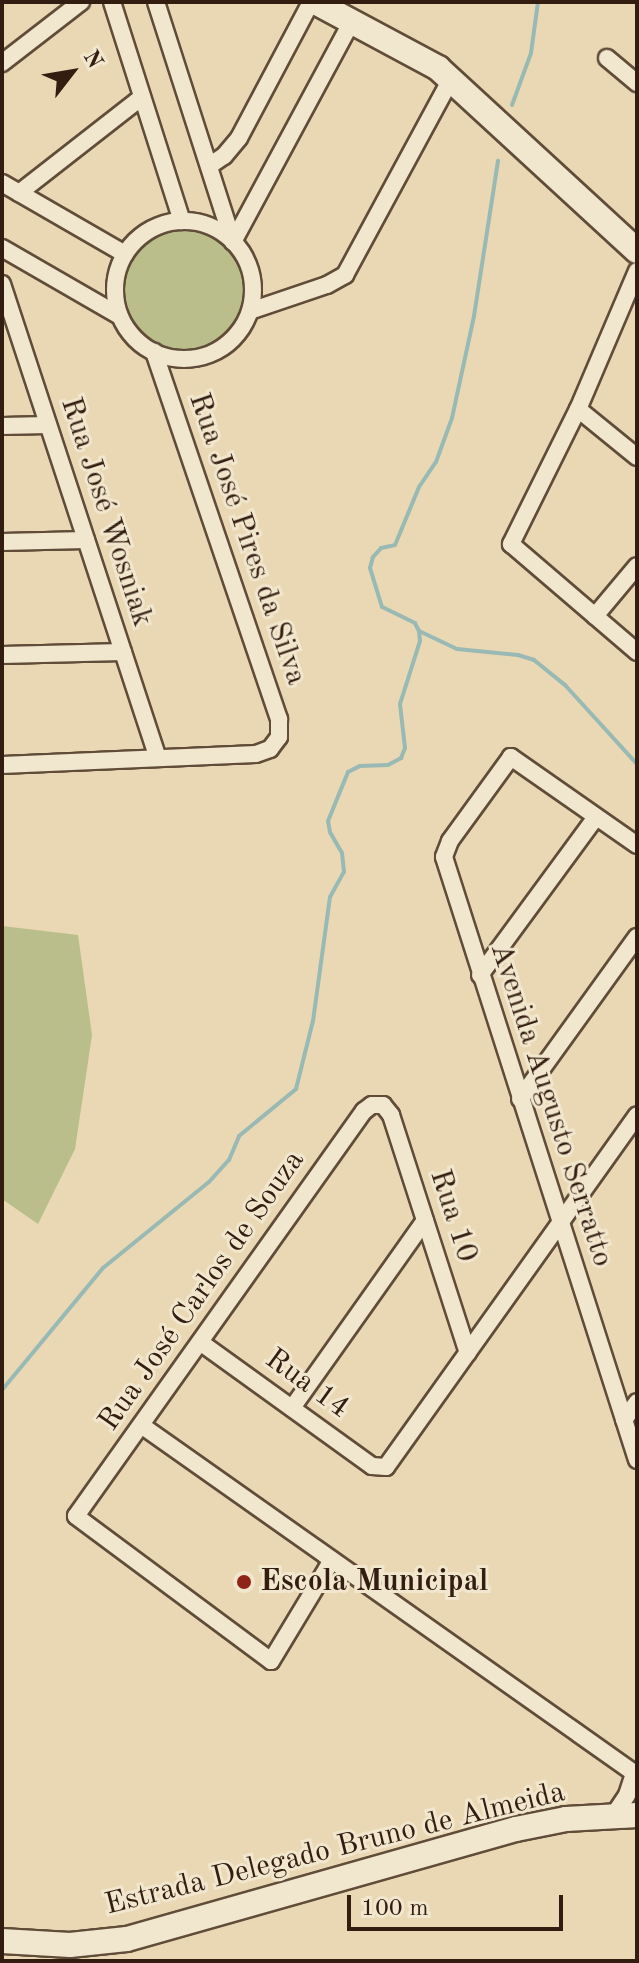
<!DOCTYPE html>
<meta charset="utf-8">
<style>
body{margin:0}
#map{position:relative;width:639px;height:1963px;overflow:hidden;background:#e9d8b3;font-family:"Old Standard TT",serif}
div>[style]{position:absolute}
.green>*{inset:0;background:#b9be8a}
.round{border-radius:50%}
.stream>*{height:4px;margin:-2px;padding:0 2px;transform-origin:2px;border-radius:2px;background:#99b9b4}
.roads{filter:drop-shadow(2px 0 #604c39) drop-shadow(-2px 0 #604c39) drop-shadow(0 2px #604c39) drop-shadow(0 -2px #604c39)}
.minor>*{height:16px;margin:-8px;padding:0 8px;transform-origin:8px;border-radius:8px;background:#f1e6ce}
.minor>.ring{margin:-8px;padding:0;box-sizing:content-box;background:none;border:16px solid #f1e6ce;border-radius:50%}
.secondary>*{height:24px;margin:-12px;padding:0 12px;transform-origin:12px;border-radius:12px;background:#f1e6ce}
.dots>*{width:22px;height:22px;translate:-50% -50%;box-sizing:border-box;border:4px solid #f1e6ce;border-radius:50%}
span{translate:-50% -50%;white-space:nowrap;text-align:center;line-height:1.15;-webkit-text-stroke:6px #f1e6ce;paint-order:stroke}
.street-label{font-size:30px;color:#331d10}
.poi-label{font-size:30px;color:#331d10;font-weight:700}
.left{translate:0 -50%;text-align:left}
.frame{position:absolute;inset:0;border:4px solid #331d10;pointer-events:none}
.north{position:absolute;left:32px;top:32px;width:80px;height:80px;-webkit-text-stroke:6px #f1e6ce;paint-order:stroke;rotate:59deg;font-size:22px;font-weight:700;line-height:32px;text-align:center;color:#331d10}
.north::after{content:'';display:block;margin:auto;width:28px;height:36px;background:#331d10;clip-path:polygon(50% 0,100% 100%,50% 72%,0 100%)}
.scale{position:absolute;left:347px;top:1895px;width:216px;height:36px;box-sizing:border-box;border:4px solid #331d10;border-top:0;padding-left:10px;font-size:24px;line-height:28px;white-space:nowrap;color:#331d10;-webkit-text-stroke:6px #f1e6ce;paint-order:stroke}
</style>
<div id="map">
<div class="green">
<div class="round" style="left:123px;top:229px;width:122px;height:122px"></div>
<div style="clip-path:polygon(2px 926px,78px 935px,92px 1035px,75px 1149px,38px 1224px,2px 1199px)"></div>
</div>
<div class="stream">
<div style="left:512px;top:105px;width:55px;rotate:-69.9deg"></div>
<div style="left:531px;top:53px;width:51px;rotate:-82.2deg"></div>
<div style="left:419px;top:631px;width:42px;rotate:25.3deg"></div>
<div style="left:457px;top:649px;width:61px;rotate:5.6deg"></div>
<div style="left:518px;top:655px;width:17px;rotate:17deg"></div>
<div style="left:534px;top:660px;width:40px;rotate:39deg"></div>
<div style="left:565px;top:685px;width:107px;rotate:47.7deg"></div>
<div style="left:2px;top:1390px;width:158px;rotate:-50.4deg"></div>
<div style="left:103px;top:1268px;width:136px;rotate:-39.1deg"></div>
<div style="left:209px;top:1182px;width:30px;rotate:-48deg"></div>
<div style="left:229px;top:1160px;width:26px;rotate:-67deg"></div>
<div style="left:239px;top:1136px;width:74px;rotate:-39.5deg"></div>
<div style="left:296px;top:1089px;width:70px;rotate:-76deg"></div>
<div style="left:313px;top:1021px;width:125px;rotate:-82.2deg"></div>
<div style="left:330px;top:897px;width:29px;rotate:-61deg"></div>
<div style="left:344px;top:872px;width:19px;rotate:-96deg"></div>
<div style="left:342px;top:853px;width:24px;rotate:-120deg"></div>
<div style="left:330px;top:832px;width:11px;rotate:-100deg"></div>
<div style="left:328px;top:821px;width:53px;rotate:-67.8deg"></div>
<div style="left:348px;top:772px;width:13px;rotate:-27deg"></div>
<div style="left:360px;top:766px;width:28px;rotate:-2deg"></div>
<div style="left:388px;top:765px;width:15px;rotate:-28deg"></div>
<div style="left:401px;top:758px;width:11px;rotate:-68deg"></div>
<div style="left:405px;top:748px;width:44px;rotate:-96.5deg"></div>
<div style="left:400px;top:704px;width:66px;rotate:-72.4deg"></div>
<div style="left:420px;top:641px;width:10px;rotate:-96deg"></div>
<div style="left:419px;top:631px;width:9px;rotate:-117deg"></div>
<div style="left:415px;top:623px;width:37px;rotate:-154deg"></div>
<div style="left:382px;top:607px;width:41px;rotate:-107.1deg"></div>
<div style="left:370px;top:568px;width:11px;rotate:-75deg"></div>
<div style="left:373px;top:557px;width:12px;rotate:-48deg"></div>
<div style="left:381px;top:548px;width:14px;rotate:-12deg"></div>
<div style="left:395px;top:545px;width:63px;rotate:-67.5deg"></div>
<div style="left:419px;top:487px;width:30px;rotate:-56deg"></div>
<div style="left:436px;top:462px;width:47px;rotate:-70deg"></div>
<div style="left:452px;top:418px;width:104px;rotate:-77.8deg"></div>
<div style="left:474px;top:316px;width:157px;rotate:-81.2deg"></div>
</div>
<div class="roads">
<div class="minor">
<div style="left:112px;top:2px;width:230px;rotate:72.3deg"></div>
<div style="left:156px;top:2px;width:252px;rotate:72.2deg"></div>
<div style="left:607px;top:58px;width:39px;rotate:40deg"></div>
<div style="left:2px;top:63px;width:100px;rotate:-37.7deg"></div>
<div style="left:209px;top:166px;width:18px;rotate:-34deg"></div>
<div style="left:224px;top:156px;width:23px;rotate:-50deg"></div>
<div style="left:239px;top:138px;width:154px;rotate:-62.1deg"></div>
<div style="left:2px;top:183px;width:142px;rotate:30deg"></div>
<div style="left:19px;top:193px;width:156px;rotate:-38deg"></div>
<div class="ring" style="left:115px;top:221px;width:122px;height:122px"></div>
<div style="left:233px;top:242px;width:251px;rotate:-61.7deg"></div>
<div style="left:2px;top:248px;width:136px;rotate:30deg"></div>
<div style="left:637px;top:271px;width:150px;rotate:113.1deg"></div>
<div style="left:578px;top:409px;width:151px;rotate:116.4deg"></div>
<div style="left:511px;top:544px;width:166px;rotate:40.6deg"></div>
<div style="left:2px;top:284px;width:499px;rotate:71.8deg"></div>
<div style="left:250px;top:311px;width:81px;rotate:-18.7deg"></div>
<div style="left:327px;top:285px;width:21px;rotate:-29deg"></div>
<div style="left:345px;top:275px;width:223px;rotate:-61.6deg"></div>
<div style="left:578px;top:409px;width:76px;rotate:39.1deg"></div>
<div style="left:2px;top:426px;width:46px;rotate:-1.2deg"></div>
<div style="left:2px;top:542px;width:84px;rotate:-1.4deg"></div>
<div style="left:595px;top:616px;width:65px;rotate:-50deg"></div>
<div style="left:2px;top:655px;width:121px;rotate:-1.4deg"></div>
<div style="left:2px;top:765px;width:254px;rotate:-2.5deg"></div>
<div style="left:256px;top:754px;width:15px;rotate:-20deg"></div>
<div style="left:270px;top:749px;width:15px;rotate:-53deg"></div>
<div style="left:279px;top:737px;width:18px;rotate:-90deg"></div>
<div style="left:279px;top:719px;width:388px;rotate:-108.8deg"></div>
<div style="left:637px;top:845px;width:154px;rotate:-145.1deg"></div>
<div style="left:511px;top:757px;width:104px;rotate:126deg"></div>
<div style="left:450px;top:841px;width:17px;rotate:111deg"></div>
<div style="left:444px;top:857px;width:633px;rotate:72.25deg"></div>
<div style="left:480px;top:975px;width:196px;rotate:-53.7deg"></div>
<div style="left:520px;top:1099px;width:200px;rotate:-54.2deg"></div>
<div style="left:200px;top:1342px;width:212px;rotate:35.8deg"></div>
<div style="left:372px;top:1466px;width:14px;rotate:4deg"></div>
<div style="left:386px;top:1467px;width:432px;rotate:-54.5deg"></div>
<div style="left:292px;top:1408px;width:230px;rotate:-54.7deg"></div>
<div style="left:624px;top:1420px;width:22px;rotate:-54deg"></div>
<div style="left:141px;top:1425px;width:607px;rotate:35.21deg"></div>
<div style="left:332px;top:1560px;width:118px;rotate:121.1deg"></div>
<div style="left:271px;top:1661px;width:243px;rotate:-143.4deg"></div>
<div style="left:76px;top:1516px;width:497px;rotate:-54.6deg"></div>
<div style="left:364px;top:1111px;width:10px;rotate:-37deg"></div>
<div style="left:372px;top:1105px;width:11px"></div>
<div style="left:383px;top:1105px;width:13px;rotate:51deg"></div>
<div style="left:391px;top:1115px;width:250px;rotate:72.1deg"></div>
<div style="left:613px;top:1816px;width:25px;rotate:-56deg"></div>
<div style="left:627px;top:1795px;width:23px;rotate:-72deg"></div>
</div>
<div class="secondary">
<div style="left:315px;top:2px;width:140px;rotate:28.2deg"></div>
<div style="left:438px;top:68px;width:270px;rotate:42.6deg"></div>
<div style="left:2px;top:1941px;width:68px;rotate:3.4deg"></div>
<div style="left:70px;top:1945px;width:57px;rotate:-6deg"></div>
<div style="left:127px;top:1939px;width:404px;rotate:-15.8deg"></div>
<div style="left:516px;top:1829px;width:51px;rotate:-11.3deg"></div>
<div style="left:566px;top:1819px;width:71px;rotate:-3.2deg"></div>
</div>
</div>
<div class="dots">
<div style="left:244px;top:1582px;background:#8f2418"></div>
</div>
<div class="street-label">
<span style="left:106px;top:512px;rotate:72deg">Rua José Wosniak</span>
<span style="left:247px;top:539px;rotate:71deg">Rua José Pires da Silva</span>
<span style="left:551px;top:1105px;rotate:72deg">Avenida Augusto Serratto</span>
<span style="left:453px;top:1216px;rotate:72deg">Rua 10</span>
<span style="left:202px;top:1291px;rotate:-55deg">Rua José Carlos de Souza</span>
<span style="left:307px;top:1384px;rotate:36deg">Rua 14</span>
<span style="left:335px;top:1849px;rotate:-14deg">Estrada Delegado Bruno de Almeida</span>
</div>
<div class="poi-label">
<span class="left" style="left:260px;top:1582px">Escola Municipal</span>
</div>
<div class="frame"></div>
<div class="north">N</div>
<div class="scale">100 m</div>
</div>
